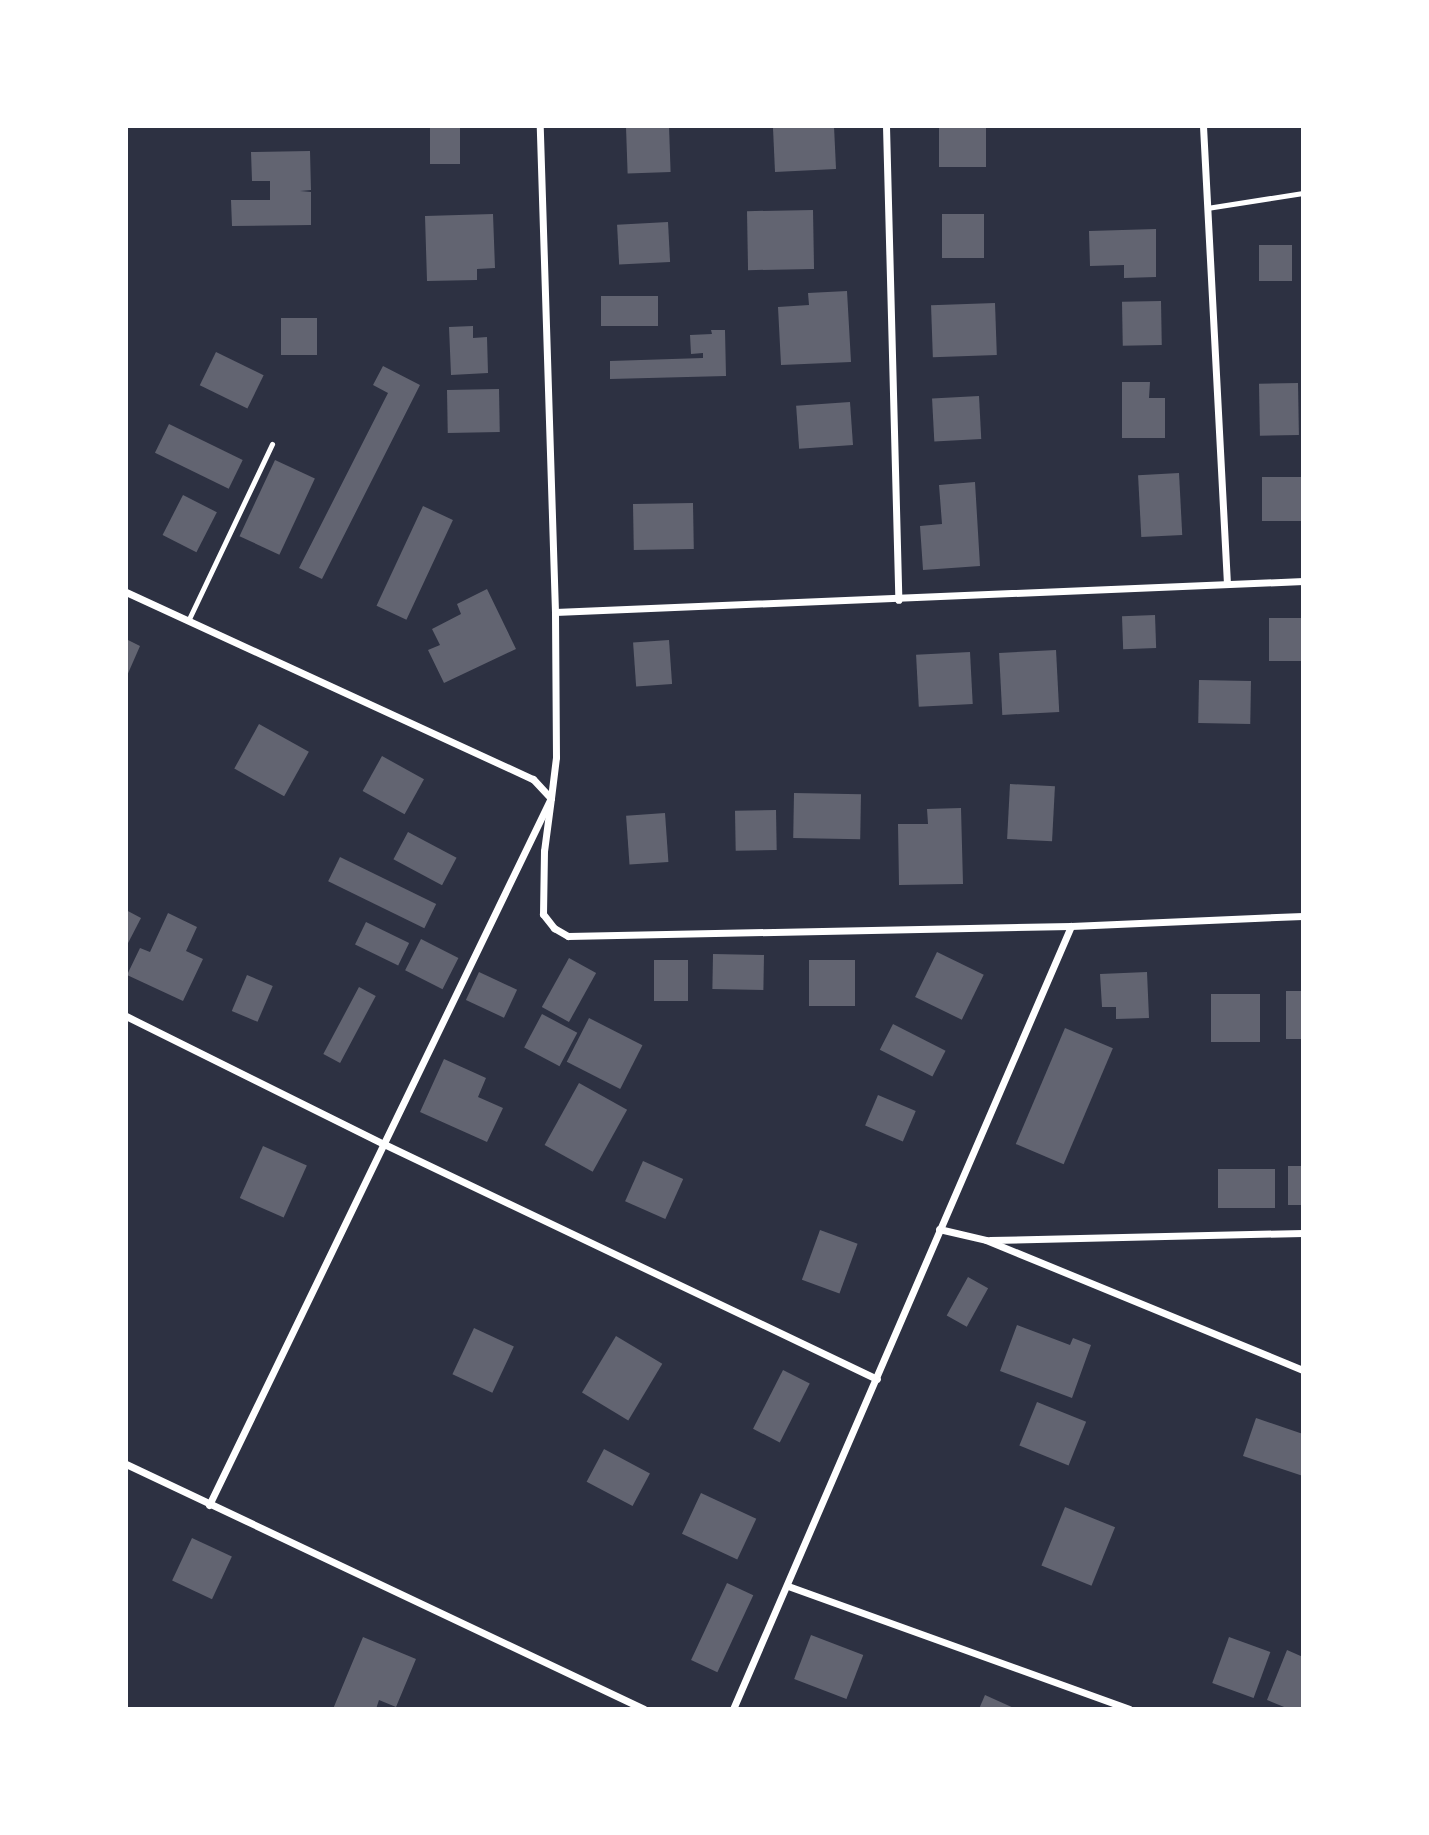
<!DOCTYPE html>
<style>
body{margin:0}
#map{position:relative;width:1429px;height:1835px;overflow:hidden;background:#2d3142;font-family:Mulish,sans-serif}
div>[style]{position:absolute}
.building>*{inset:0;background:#626471;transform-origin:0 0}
.service>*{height:5px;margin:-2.5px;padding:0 2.5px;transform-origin:2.5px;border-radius:2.5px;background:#fff}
.minor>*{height:7px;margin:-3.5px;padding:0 3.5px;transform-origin:3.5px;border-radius:3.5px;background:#fff}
span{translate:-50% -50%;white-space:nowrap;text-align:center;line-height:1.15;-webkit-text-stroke:7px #fff;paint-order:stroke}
.frame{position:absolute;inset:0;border:128px solid #fff;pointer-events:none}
</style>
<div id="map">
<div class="building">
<div style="left:430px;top:126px;width:30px;height:38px"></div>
<div style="left:669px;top:126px;width:46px;height:43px;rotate:88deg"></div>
<div style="clip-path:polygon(814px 126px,834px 126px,836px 169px,775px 172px,773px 128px)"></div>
<div style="left:939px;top:126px;width:47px;height:41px"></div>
<div style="clip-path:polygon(310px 151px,311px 190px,300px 191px,311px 192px,311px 225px,232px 226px,231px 200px,270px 200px,270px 181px,252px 181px,251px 152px)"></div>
<div style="left:813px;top:210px;width:59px;height:66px;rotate:89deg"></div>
<div style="clip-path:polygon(493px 214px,495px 268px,477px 269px,477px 280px,427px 281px,425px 216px)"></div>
<div style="left:984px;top:214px;width:44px;height:42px;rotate:90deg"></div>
<div style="left:668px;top:222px;width:40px;height:51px;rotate:87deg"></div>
<div style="clip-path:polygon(1156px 229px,1156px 277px,1124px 278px,1124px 265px,1090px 266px,1089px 231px)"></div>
<div style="left:1292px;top:245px;width:36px;height:33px;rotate:90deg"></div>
<div style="clip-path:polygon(847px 291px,851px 362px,781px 365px,778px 307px,809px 305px,808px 293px)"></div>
<div style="left:658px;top:296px;width:30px;height:57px;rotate:90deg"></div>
<div style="left:1161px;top:301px;width:44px;height:39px;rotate:89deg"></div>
<div style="left:995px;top:303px;width:52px;height:64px;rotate:88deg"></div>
<div style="left:281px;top:318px;width:36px;height:37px"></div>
<div style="clip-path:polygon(473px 326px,473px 338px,487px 337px,488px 373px,451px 375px,449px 327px)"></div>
<div style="clip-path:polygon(711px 330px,725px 330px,726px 376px,610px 379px,610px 361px,703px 358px,703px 353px,691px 354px,690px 335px,712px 334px)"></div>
<div style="left:216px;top:352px;width:53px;height:37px;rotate:26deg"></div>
<div style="clip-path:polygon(383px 366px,420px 385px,322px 579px,299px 568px,388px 393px,373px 385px)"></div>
<div style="clip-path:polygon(1122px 382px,1150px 382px,1149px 398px,1165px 398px,1165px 438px,1122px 438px)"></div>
<div style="left:1298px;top:383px;width:52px;height:39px;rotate:89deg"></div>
<div style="left:499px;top:389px;width:43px;height:52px;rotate:89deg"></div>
<div style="left:979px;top:396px;width:43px;height:47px;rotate:87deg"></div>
<div style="left:850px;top:402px;width:43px;height:54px;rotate:86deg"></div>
<div style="left:169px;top:424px;width:82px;height:32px;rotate:26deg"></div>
<div style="left:275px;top:460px;width:44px;height:84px;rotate:25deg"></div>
<div style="left:1179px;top:473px;width:62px;height:41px;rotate:87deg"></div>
<div style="left:1303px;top:477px;width:44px;height:41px;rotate:90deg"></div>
<div style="clip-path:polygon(975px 482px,980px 566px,923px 570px,920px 526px,942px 524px,939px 485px)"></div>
<div style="left:183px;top:495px;width:38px;height:45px;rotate:27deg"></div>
<div style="left:693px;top:503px;width:46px;height:60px;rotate:89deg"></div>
<div style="left:423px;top:506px;width:33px;height:110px;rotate:25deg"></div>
<div style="clip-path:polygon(487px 589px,516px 649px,444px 683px,428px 650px,440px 645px,432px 629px,461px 614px,457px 604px)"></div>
<div style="left:1155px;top:615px;width:33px;height:33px;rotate:88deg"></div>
<div style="left:1303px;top:618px;width:43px;height:34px;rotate:90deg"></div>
<div style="clip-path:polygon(126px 639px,140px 646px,126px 678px)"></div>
<div style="left:669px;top:640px;width:44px;height:36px;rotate:86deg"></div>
<div style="left:1056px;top:650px;width:62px;height:57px;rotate:87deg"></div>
<div style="left:970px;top:652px;width:52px;height:54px;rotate:87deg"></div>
<div style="left:1199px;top:680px;width:52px;height:43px;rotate:1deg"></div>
<div style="left:259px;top:724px;width:57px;height:51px;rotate:29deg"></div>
<div style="left:382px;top:756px;width:48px;height:40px;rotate:29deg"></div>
<div style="left:1010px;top:784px;width:45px;height:55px;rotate:3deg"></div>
<div style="left:794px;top:793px;width:67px;height:45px;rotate:1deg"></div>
<div style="clip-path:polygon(961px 808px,963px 884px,899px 885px,898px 824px,928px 824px,927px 809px)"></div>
<div style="left:776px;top:810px;width:40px;height:41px;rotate:89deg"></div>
<div style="left:665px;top:813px;width:49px;height:39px;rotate:86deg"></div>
<div style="left:408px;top:832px;width:55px;height:31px;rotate:28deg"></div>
<div style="left:340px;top:857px;width:107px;height:27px;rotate:26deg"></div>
<div style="clip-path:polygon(126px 910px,141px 918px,126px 947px)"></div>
<div style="clip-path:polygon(168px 913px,197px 927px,186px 951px,203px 959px,183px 1001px,127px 975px,140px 948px,150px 952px)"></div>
<div style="left:366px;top:922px;width:48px;height:25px;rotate:26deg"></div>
<div style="left:421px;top:939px;width:42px;height:35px;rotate:27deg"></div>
<div style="left:937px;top:952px;width:52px;height:50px;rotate:26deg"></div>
<div style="left:713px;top:954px;width:51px;height:35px;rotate:1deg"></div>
<div style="left:569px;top:958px;width:31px;height:56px;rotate:29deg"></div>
<div style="left:654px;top:960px;width:34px;height:41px"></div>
<div style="left:855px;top:960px;width:46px;height:46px;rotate:90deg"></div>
<div style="left:479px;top:972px;width:42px;height:31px;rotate:25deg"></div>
<div style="clip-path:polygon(1147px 972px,1149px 1018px,1116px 1019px,1116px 1007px,1102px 1007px,1100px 974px)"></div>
<div style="left:247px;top:975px;width:28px;height:39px;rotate:23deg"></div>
<div style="left:359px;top:987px;width:19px;height:76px;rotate:28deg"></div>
<div style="left:1286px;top:991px;width:17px;height:48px"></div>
<div style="left:1211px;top:994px;width:49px;height:48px"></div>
<div style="left:542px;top:1014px;width:40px;height:38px;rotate:28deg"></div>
<div style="left:589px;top:1018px;width:60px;height:49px;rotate:27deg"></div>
<div style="left:893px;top:1024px;width:59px;height:29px;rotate:27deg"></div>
<div style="left:1065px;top:1028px;width:52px;height:126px;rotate:23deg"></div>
<div style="clip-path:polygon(444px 1059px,486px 1078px,478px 1097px,503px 1108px,487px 1142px,420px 1112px)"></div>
<div style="left:579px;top:1083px;width:55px;height:71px;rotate:29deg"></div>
<div style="left:878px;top:1095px;width:41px;height:33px;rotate:23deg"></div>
<div style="left:263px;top:1146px;width:48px;height:57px;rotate:24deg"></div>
<div style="left:643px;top:1161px;width:44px;height:44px;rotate:24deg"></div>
<div style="left:1303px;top:1166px;width:39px;height:15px;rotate:90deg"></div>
<div style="left:1275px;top:1169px;width:39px;height:57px;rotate:90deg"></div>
<div style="left:820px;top:1230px;width:40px;height:53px;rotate:20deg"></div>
<div style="left:968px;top:1277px;width:23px;height:44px;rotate:29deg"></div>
<div style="clip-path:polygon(1017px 1325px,1070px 1345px,1073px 1338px,1091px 1345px,1072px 1398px,1000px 1371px)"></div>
<div style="left:474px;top:1328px;width:44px;height:51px;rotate:25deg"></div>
<div style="left:616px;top:1336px;width:54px;height:66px;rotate:31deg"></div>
<div style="left:783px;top:1370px;width:30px;height:66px;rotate:27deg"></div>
<div style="left:1037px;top:1402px;width:53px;height:47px;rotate:22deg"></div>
<div style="clip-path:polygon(1256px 1418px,1303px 1434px,1303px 1476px,1243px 1456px)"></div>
<div style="left:604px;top:1449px;width:52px;height:37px;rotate:28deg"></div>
<div style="left:701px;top:1493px;width:61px;height:45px;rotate:25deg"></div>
<div style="left:1065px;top:1507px;width:54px;height:63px;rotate:22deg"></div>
<div style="left:192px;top:1538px;width:44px;height:47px;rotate:25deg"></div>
<div style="left:727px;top:1583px;width:29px;height:85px;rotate:25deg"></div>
<div style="left:811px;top:1635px;width:56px;height:47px;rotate:21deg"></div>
<div style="clip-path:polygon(363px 1637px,416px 1659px,396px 1707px,379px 1700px,376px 1709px,333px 1709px)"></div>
<div style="left:1229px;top:1637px;width:44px;height:49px;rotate:20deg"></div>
<div style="clip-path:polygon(1287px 1650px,1303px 1657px,1303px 1709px,1289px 1709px,1267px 1700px)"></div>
<div style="clip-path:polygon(985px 1695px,1016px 1709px,979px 1709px)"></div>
</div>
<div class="service">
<div style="left:1207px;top:208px;width:97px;rotate:-8.9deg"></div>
<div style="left:188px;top:621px;width:196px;rotate:-64.6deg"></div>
</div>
<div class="minor">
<div style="left:886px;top:126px;width:474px;rotate:88.5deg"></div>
<div style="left:1203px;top:126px;width:457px;rotate:87deg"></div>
<div style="left:126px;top:592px;width:448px;rotate:24.7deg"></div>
<div style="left:533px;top:779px;width:26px;rotate:47deg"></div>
<div style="left:551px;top:798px;width:53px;rotate:97.5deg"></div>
<div style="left:544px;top:851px;width:63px;rotate:90.9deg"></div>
<div style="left:543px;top:914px;width:18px;rotate:52deg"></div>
<div style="left:554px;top:928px;width:16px;rotate:30deg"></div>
<div style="left:568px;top:936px;width:503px;rotate:-1.14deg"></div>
<div style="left:1071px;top:926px;width:232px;rotate:-2.5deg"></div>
<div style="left:555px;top:612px;width:749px;rotate:-2.37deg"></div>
<div style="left:126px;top:1016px;width:288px;rotate:26.4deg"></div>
<div style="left:384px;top:1144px;width:546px;rotate:25.49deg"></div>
<div style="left:939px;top:1229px;width:48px;rotate:13.2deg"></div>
<div style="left:986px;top:1240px;width:343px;rotate:22.3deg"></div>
<div style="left:990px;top:1240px;width:313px;rotate:-1.3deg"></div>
<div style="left:126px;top:1464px;width:573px;rotate:25.31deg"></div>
<div style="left:209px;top:1505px;width:785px;rotate:-64.19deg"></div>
<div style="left:551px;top:798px;width:41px;rotate:-83deg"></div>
<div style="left:556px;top:757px;width:145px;rotate:-90.4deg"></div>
<div style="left:555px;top:612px;width:486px;rotate:-91.8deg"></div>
<div style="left:788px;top:1586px;width:363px;rotate:19.8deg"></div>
<div style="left:733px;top:1709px;width:853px;rotate:-66.65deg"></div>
</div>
<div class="frame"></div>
</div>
